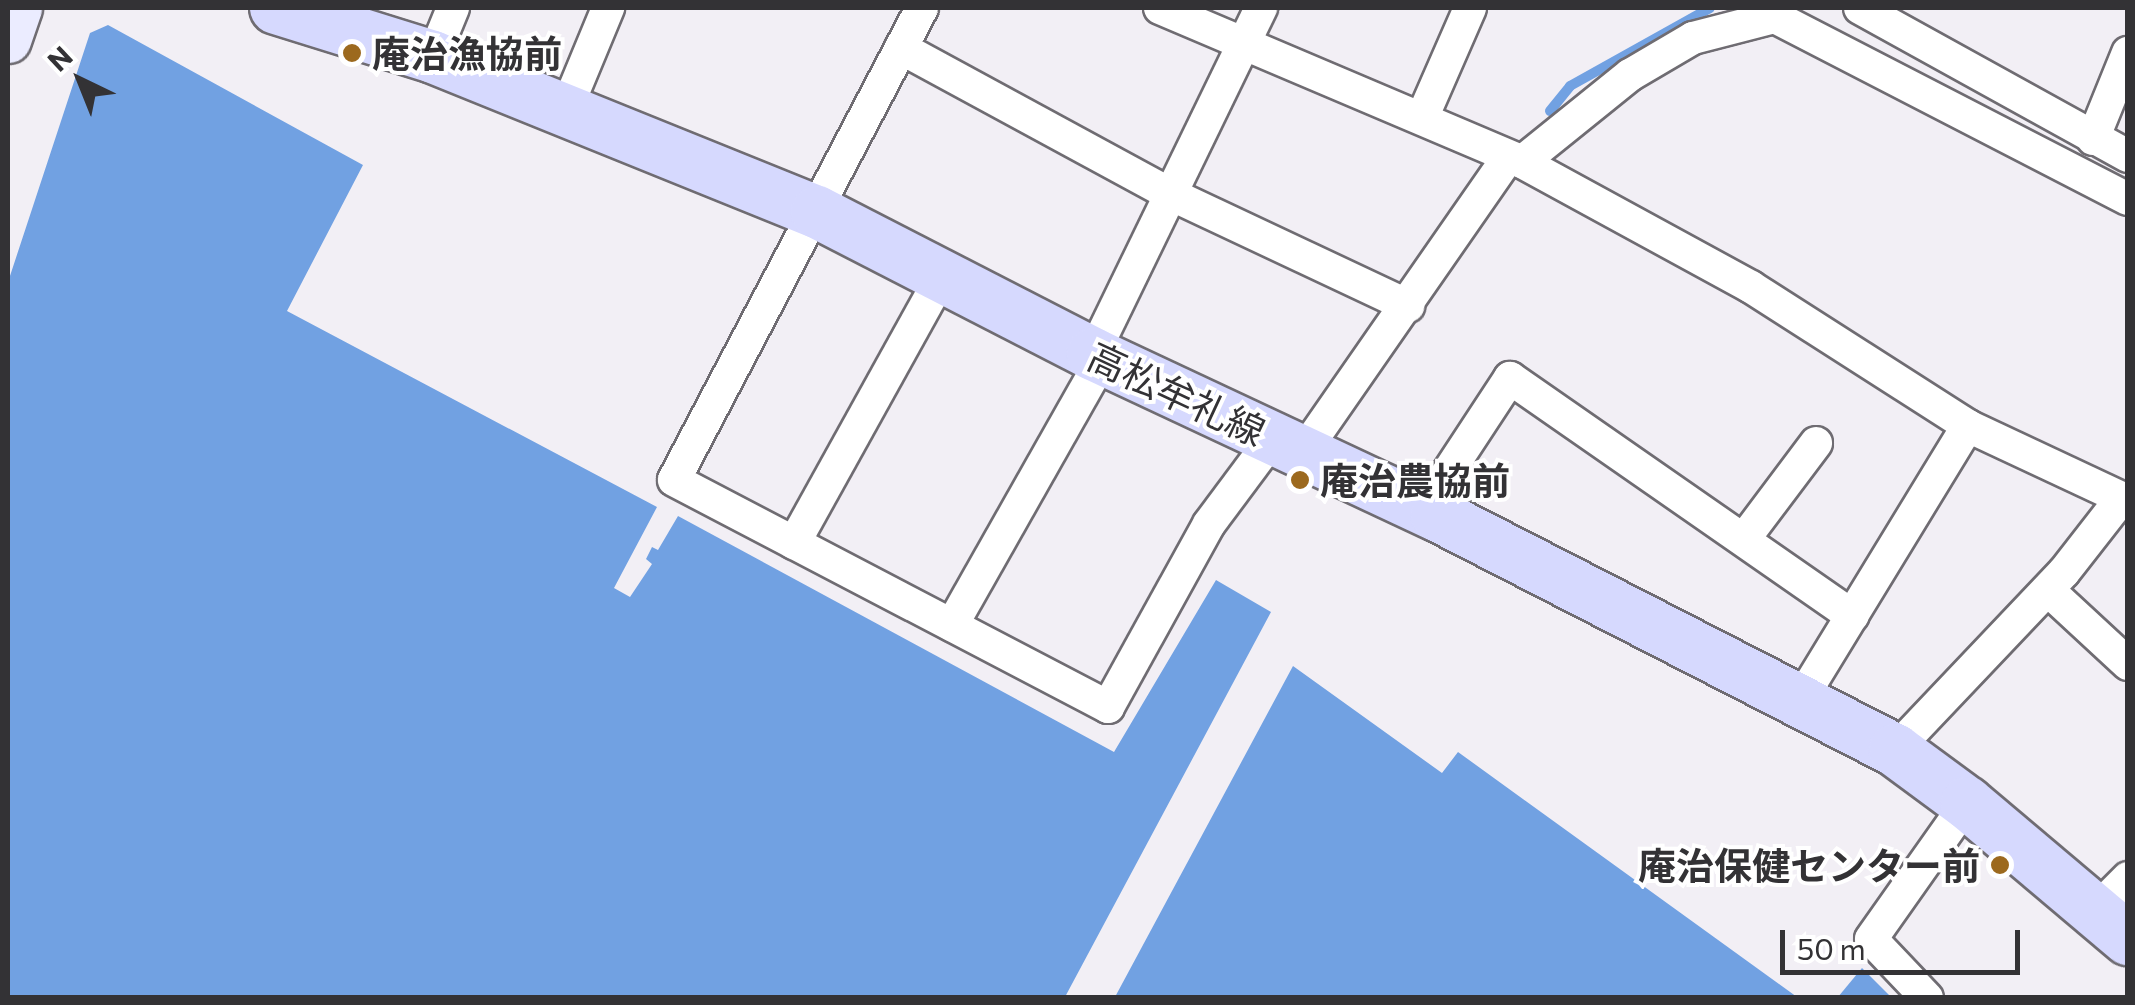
<!DOCTYPE html>
<meta charset="utf-8">
<style>
body{margin:0}
#map{position:relative;width:2135px;height:1005px;overflow:hidden;background:#f2eff5;font-family:Commissioner,"Noto Sans JP",sans-serif}
div>[style]{position:absolute}
.water>*{inset:0;background:#71a1e2}
.stream>*{height:10px;margin:-5px;padding:0 5px;transform-origin:5px;border-radius:5px;background:#71a1e2}
.roads{filter:drop-shadow(2px 0 #6f6c72) drop-shadow(-2px 0 #6f6c72) drop-shadow(0 2px #6f6c72) drop-shadow(0 -2px #6f6c72)}
.street>*{height:32px;margin:-16px;padding:0 16px;transform-origin:16px;border-radius:16px;background:#fff}
.secondary>*{height:45px;margin:-22.5px;padding:0 22.5px;transform-origin:22.5px;border-radius:22.5px;background:#ebecff}
.primary>*{height:52px;margin:-26px;padding:0 26px;transform-origin:26px;border-radius:26px;background:#d6d9fe}
.dots>*{width:28px;height:28px;translate:-50% -50%;box-sizing:border-box;border:5px solid #fff;border-radius:50%}
span{translate:-50% -50%;white-space:nowrap;text-align:center;line-height:1.15;-webkit-text-stroke:8px #fff;paint-order:stroke}
.poi-label{font-size:38px;color:#333235;font-weight:700}
.left{translate:0 -50%;text-align:left}
.right{translate:-100% -50%;text-align:right}
.street-label{font-size:38px;color:#333235}
.frame{position:absolute;inset:0;border:10px solid #333235;pointer-events:none}
.north{position:absolute;left:30px;top:30px;width:100px;height:100px;-webkit-text-stroke:8px #fff;paint-order:stroke;rotate:317deg;font-size:28px;font-weight:700;line-height:40px;text-align:center;color:#333235}
.north::after{content:'';display:block;margin:auto;width:35px;height:45px;background:#333235;clip-path:polygon(50% 0,100% 100%,50% 72%,0 100%)}
.scale{position:absolute;left:1780px;top:930px;width:240px;height:45px;box-sizing:border-box;border:5px solid #333235;border-top:0;padding-left:12px;font-size:30px;line-height:35px;white-space:nowrap;color:#333235;-webkit-text-stroke:8px #fff;paint-order:stroke}
</style>
<div id="map">
<div class="water">
<div style="clip-path:polygon(108px 25px,363px 165px,287px 311px,657px 507px,614px 588px,630px 597px,652px 564px,646px 559px,652px 547px,658px 550px,678px 516px,1114px 752px,1216px 580px,1271px 612px,1065px 997px,8px 997px,8px 282px,90px 33px)"></div>
<div style="clip-path:polygon(1293px 666px,1442px 773px,1458px 752px,1797px 997px,1115px 997px)"></div>
<div style="clip-path:polygon(1862px 968px,1891px 997px,1838px 997px)"></div>
</div>
<div class="stream">
<div style="left:1550px;top:111px;width:32px;rotate:-51deg"></div>
<div style="left:1570px;top:86px;width:160px;rotate:-29.1deg"></div>
</div>
<div class="roads">
<div class="street">
<div style="left:922px;top:8px;width:533px;rotate:117.72deg"></div>
<div style="left:674px;top:480px;width:490px;rotate:27.6deg"></div>
<div style="left:1108px;top:707px;width:209px;rotate:-61.1deg"></div>
<div style="left:1209px;top:524px;width:107px;rotate:-53.3deg"></div>
<div style="left:1160px;top:8px;width:393px;rotate:23deg"></div>
<div style="left:1522px;top:162px;width:261px;rotate:28.6deg"></div>
<div style="left:1751px;top:287px;width:258px;rotate:32.6deg"></div>
<div style="left:1968px;top:426px;width:177px;rotate:25.1deg"></div>
<div style="left:1860px;top:8px;width:306px;rotate:28.9deg"></div>
<div style="left:901px;top:48px;width:299px;rotate:28.5deg"></div>
<div style="left:1164px;top:191px;width:270px;rotate:25.2deg"></div>
<div style="left:433px;top:57px;width:53px;rotate:-67.8deg"></div>
<div style="left:565px;top:112px;width:113px;rotate:-67.5deg"></div>
<div style="left:1422px;top:118px;width:120px;rotate:-66.4deg"></div>
<div style="left:2093px;top:139px;width:93px;rotate:-67.9deg"></div>
<div style="left:1522px;top:162px;width:139px;rotate:-38.9deg"></div>
<div style="left:1630px;top:75px;width:73px;rotate:-30.4deg"></div>
<div style="left:1693px;top:38px;width:85px;rotate:-14.4deg"></div>
<div style="left:1775px;top:17px;width:397px;rotate:27.3deg"></div>
<div style="left:1093px;top:354px;width:385px;rotate:-64.1deg"></div>
<div style="left:1302px;top:454px;width:359px;rotate:-55.2deg"></div>
<div style="left:1424px;top:509px;width:157px;rotate:-56.7deg"></div>
<div style="left:1510px;top:378px;width:417px;rotate:34.8deg"></div>
<div style="left:1744px;top:539px;width:120px;rotate:-53.1deg"></div>
<div style="left:794px;top:543px;width:305px;rotate:-61deg"></div>
<div style="left:2048px;top:590px;width:109px;rotate:42.8deg"></div>
<div style="left:952px;top:625px;width:307px;rotate:-60.5deg"></div>
<div style="left:1798px;top:704px;width:326px;rotate:-58.6deg"></div>
<div style="left:1895px;top:750px;width:245px;rotate:-46.5deg"></div>
<div style="left:2064px;top:572px;width:93px;rotate:-52deg"></div>
<div style="left:2097px;top:909px;width:44px;rotate:-45deg"></div>
<div style="left:1927px;top:998px;width:81px;rotate:-133.5deg"></div>
<div style="left:1871px;top:939px;width:166px;rotate:-54.8deg"></div>
</div>
<div class="secondary">
<div style="left:8px;top:40px;width:34px;rotate:-71deg"></div>
</div>
<div class="primary">
<div style="left:276px;top:8px;width:164px;rotate:17.3deg"></div>
<div style="left:433px;top:57px;width:414px;rotate:22deg"></div>
<div style="left:817px;top:212px;width:310px;rotate:27.2deg"></div>
<div style="left:1093px;top:354px;width:380px;rotate:25.1deg"></div>
<div style="left:1437px;top:515px;width:515px;rotate:27.16deg"></div>
<div style="left:1895px;top:750px;width:89px;rotate:36.4deg"></div>
<div style="left:1967px;top:803px;width:211px;rotate:40.2deg"></div>
</div>
</div>
<div class="dots">
<div style="left:352px;top:53px;background:#9c691e"></div>
<div style="left:1300px;top:480px;background:#9c691e"></div>
<div style="left:2000px;top:865px;background:#9c691e"></div>
</div>
<div class="poi-label">
<span class="left" style="left:372px;top:53px">庵治漁協前</span>
<span class="left" style="left:1320px;top:480px">庵治農協前</span>
<span class="right" style="left:1980px;top:865px">庵治保健センター前</span>
</div>
<div class="street-label">
<span style="left:1177px;top:393px;rotate:25deg">高松牟礼線</span>
</div>
<div class="frame"></div>
<div class="north">N</div>
<div class="scale">50 m</div>
</div>
